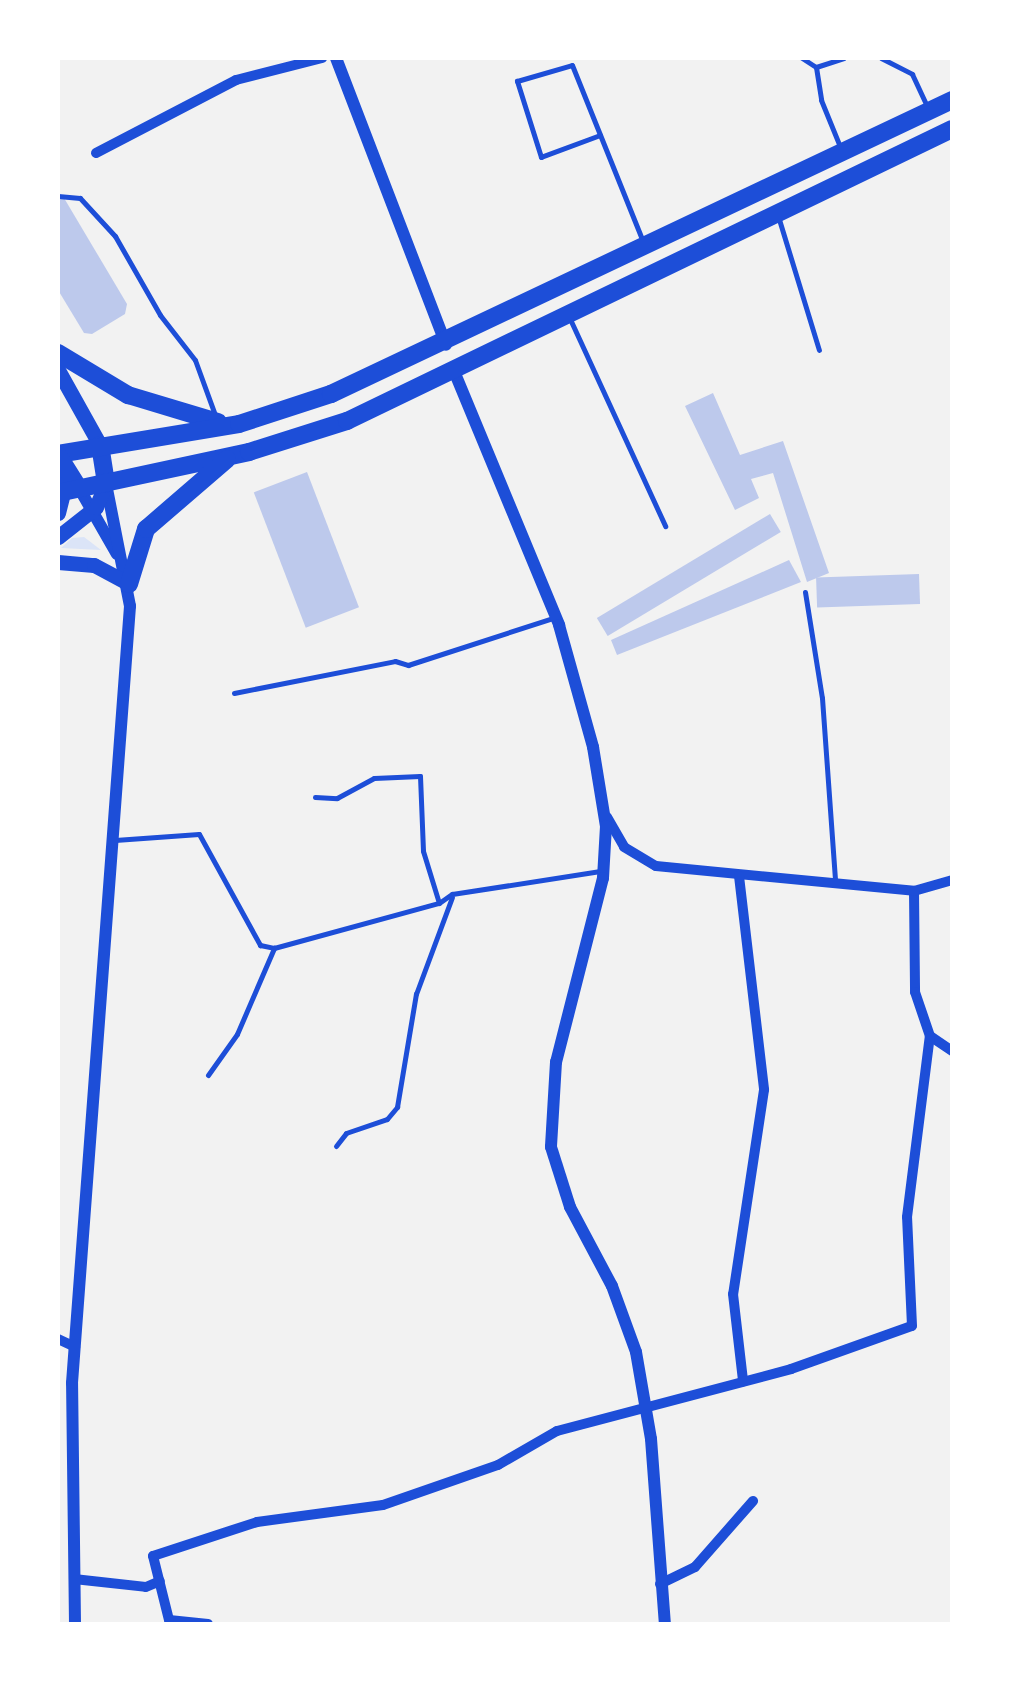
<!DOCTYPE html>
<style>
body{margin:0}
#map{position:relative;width:1010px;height:1682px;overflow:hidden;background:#f2f2f2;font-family:Barlow,sans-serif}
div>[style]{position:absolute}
.green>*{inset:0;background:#dbe4f7}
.building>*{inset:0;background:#bdc9ec;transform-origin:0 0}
.service>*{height:5px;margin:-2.5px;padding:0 2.5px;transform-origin:2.5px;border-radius:2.5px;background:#1d4ed8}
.minor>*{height:10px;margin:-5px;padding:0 5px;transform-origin:5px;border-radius:5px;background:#1d4ed8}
.tertiary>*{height:12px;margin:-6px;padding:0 6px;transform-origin:6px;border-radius:6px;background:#1d4ed8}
.primary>*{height:15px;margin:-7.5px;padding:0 7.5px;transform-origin:7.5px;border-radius:7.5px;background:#1d4ed8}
.trunk>*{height:18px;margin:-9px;padding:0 9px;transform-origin:9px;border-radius:9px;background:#1d4ed8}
span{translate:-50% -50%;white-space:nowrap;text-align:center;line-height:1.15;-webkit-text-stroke:10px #fff;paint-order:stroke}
.frame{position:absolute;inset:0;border:60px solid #fff;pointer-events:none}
</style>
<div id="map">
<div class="green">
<div style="clip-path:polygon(84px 537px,101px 550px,61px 548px,72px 538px)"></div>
</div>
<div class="building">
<div style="clip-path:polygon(64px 198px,127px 304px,125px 314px,92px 334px,84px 333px,58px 290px,58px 200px)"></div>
<div style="clip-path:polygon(713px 393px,740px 455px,783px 441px,829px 573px,807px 582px,773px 473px,751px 479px,759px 498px,735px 510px,685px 406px)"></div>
<div style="left:307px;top:472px;width:145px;height:57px;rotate:69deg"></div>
<div style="left:770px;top:514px;width:21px;height:202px;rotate:59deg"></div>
<div style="clip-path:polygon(789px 560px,801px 582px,617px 655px,611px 640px)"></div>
<div style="left:919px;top:574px;width:30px;height:103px;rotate:88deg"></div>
</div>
<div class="service">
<div style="left:802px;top:58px;width:17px;rotate:33deg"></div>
<div style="left:816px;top:67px;width:29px;rotate:-18deg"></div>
<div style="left:881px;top:58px;width:35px;rotate:27deg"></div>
<div style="left:912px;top:74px;width:38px;rotate:65deg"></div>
<div style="left:816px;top:67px;width:33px;rotate:81deg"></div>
<div style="left:821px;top:100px;width:53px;rotate:67.8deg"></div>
<div style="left:600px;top:135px;width:63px;rotate:159.6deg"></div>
<div style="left:541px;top:157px;width:80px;rotate:-107.5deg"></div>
<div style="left:517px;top:81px;width:57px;rotate:-16.2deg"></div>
<div style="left:572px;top:65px;width:191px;rotate:68.1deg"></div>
<div style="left:58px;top:196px;width:22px;rotate:5deg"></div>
<div style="left:80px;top:198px;width:52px;rotate:47.4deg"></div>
<div style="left:115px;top:236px;width:91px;rotate:60.3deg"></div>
<div style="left:160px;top:315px;width:57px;rotate:52.1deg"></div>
<div style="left:195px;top:360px;width:59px;rotate:70deg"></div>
<div style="left:778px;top:216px;width:140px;rotate:73deg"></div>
<div style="left:570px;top:319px;width:228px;rotate:65.3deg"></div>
<div style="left:805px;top:592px;width:107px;rotate:80.9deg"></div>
<div style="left:822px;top:698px;width:182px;rotate:85.9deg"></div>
<div style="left:234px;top:693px;width:164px;rotate:-11.2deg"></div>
<div style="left:395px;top:661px;width:14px;rotate:17deg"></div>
<div style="left:408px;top:665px;width:152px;rotate:-18deg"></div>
<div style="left:315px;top:797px;width:22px;rotate:3deg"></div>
<div style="left:337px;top:798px;width:42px;rotate:-28.4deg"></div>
<div style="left:374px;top:778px;width:46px;rotate:-2.5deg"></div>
<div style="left:420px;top:776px;width:75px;rotate:87.7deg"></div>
<div style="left:423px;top:851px;width:54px;rotate:72.9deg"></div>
<div style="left:439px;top:903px;width:16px;rotate:-35deg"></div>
<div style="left:452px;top:894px;width:150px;rotate:-8.8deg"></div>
<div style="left:115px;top:840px;width:84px;rotate:-4.1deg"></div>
<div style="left:199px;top:834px;width:127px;rotate:61.2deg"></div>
<div style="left:260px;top:945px;width:14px;rotate:12deg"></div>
<div style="left:274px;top:948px;width:171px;rotate:-15.3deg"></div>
<div style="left:208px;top:1075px;width:50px;rotate:-54.7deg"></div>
<div style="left:237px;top:1034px;width:94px;rotate:-66.7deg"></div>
<div style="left:336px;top:1146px;width:16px;rotate:-52deg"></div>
<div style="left:346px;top:1133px;width:43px;rotate:-18.9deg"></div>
<div style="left:387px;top:1119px;width:16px;rotate:-50deg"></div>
<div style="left:397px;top:1107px;width:115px;rotate:-80.5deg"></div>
<div style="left:416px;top:994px;width:103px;rotate:-69.6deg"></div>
</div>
<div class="minor">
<div style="left:96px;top:153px;width:158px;rotate:-27.5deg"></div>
<div style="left:236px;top:80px;width:89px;rotate:-14.3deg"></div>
<div style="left:607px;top:817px;width:34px;rotate:60deg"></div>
<div style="left:624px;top:847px;width:37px;rotate:31deg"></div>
<div style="left:656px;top:866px;width:259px;rotate:5.5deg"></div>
<div style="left:914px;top:891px;width:101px;rotate:89.4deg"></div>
<div style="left:915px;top:992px;width:46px;rotate:71.2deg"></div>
<div style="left:930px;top:1036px;width:27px;rotate:34deg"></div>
<div style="left:739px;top:876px;width:215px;rotate:83.3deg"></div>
<div style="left:764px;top:1090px;width:206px;rotate:98.6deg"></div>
<div style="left:733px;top:1294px;width:88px;rotate:83.4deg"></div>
<div style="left:914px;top:891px;width:40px;rotate:-16deg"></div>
<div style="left:58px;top:1339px;width:19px;rotate:25deg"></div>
<div style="left:74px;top:1579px;width:72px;rotate:6.3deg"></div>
<div style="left:146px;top:1587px;width:15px;rotate:-23deg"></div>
<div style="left:660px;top:1584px;width:39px;rotate:-26deg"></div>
<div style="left:695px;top:1567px;width:88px;rotate:-48.7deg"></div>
<div style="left:208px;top:1624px;width:39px;rotate:-174deg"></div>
<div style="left:169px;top:1620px;width:66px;rotate:-104deg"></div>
<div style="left:153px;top:1556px;width:109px;rotate:-18.1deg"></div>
<div style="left:257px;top:1522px;width:127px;rotate:-7.7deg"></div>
<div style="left:383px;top:1505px;width:122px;rotate:-19.2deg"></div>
<div style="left:498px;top:1465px;width:68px;rotate:-30deg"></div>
<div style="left:557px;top:1431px;width:242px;rotate:-14.8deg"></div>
<div style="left:791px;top:1369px;width:128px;rotate:-19.6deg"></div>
<div style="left:912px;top:1326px;width:109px;rotate:-92.6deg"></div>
<div style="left:907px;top:1217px;width:182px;rotate:-82.8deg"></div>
</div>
<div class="tertiary">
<div style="left:336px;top:58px;width:307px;rotate:69deg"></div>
<div style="left:454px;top:371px;width:275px;rotate:67.5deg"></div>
<div style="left:559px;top:625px;width:127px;rotate:74.4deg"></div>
<div style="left:593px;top:747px;width:80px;rotate:80.7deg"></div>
<div style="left:606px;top:826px;width:52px;rotate:93.3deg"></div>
<div style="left:603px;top:878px;width:190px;rotate:104.3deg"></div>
<div style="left:556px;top:1062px;width:85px;rotate:93.4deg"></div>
<div style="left:551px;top:1147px;width:63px;rotate:72.4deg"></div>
<div style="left:570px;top:1207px;width:89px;rotate:62deg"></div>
<div style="left:612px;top:1286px;width:70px;rotate:70deg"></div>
<div style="left:636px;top:1352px;width:88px;rotate:80.2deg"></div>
<div style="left:651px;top:1439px;width:186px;rotate:85.7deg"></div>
<div style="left:79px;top:488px;width:76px;rotate:60.1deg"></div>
<div style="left:75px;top:1624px;width:241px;rotate:-90.7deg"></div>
<div style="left:72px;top:1383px;width:779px;rotate:-85.73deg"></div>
<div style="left:130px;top:606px;width:124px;rotate:-101.1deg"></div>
</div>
<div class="primary">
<div style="left:58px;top:370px;width:86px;rotate:60.8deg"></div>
<div style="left:58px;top:513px;width:21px;rotate:-76deg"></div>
<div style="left:63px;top:493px;width:34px;rotate:-97deg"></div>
<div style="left:58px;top:537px;width:48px;rotate:-38.3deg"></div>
<div style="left:96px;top:507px;width:25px;rotate:-67deg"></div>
<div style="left:58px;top:562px;width:36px;rotate:5deg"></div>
<div style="left:94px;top:565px;width:40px;rotate:28deg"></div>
</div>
<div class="trunk">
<div style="left:58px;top:353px;width:82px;rotate:31deg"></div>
<div style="left:128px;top:395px;width:94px;rotate:16.7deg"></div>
<div style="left:100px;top:445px;width:39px;rotate:81deg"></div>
<div style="left:58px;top:454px;width:183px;rotate:-9.4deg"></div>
<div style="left:239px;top:424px;width:97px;rotate:-18.1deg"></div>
<div style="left:331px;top:394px;width:687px;rotate:-25.33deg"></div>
<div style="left:58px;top:455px;width:39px;rotate:58deg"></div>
<div style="left:58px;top:493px;width:195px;rotate:-12.1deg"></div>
<div style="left:249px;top:452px;width:103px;rotate:-17.6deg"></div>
<div style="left:347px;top:421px;width:672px;rotate:-25.76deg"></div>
<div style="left:129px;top:584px;width:58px;rotate:-72.8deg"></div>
<div style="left:146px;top:529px;width:107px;rotate:-40.8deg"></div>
</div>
<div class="frame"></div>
</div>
